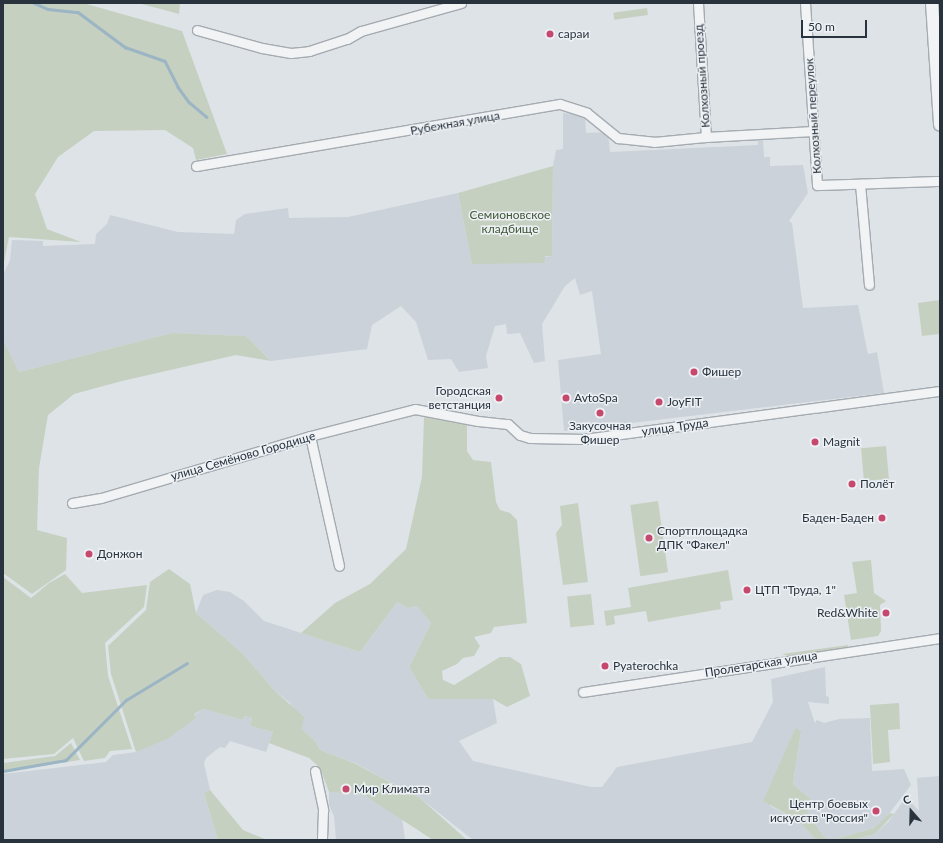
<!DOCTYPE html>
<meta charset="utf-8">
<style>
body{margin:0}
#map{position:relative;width:943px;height:843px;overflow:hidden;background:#dee3e7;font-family:Lato,sans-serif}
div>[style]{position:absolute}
.built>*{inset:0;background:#ccd2d9}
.green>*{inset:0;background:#c6d0c0;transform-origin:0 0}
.stream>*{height:2.5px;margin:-1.25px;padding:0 1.25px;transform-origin:1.25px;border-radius:1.25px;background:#9bb5c5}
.roads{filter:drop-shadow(1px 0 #a4abb1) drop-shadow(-1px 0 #a4abb1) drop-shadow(0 1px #a4abb1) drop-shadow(0 -1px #a4abb1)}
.minor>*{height:9px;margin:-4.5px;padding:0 4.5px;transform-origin:4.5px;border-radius:4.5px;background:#f1f3f5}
.tertiary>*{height:12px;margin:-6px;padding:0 6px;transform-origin:6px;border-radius:6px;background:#f1f3f5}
.dots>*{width:11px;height:11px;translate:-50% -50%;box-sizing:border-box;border:2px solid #edf1f5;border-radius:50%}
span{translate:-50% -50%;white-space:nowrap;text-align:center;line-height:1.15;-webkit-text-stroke:3px #edf1f5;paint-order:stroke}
.poi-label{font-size:12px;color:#28333d}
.left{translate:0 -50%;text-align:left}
.right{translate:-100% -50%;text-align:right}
.street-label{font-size:12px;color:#28333d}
.park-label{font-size:12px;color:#415836}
.frame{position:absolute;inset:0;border:4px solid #28333d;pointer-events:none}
.north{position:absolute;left:891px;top:791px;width:40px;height:40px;-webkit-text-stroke:3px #edf1f5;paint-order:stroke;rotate:340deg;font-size:11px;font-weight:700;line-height:16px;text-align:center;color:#28333d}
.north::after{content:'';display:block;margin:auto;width:14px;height:18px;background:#28333d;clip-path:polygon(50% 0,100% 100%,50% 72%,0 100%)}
.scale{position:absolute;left:801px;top:20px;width:66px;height:18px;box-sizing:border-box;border:2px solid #28333d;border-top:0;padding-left:5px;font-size:12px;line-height:14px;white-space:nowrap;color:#28333d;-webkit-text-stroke:3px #edf1f5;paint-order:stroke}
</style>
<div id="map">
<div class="built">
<div style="clip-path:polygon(563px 113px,585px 116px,586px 133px,608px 132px,610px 152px,758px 145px,758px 139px,763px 139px,764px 157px,770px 157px,770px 166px,803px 165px,808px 193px,789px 221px,792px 223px,803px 308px,858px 305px,868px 354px,877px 352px,884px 393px,564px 431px,558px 360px,601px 354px,592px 291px,580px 295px,575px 278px,565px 286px,542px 324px,545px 361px,534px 363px,520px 333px,507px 334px,506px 324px,495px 326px,486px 356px,488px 368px,459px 372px,451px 359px,428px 360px,416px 322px,401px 306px,372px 325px,367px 349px,271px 361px,246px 336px,172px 333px,19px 372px,4px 344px,3px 275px,10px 260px,12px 240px,43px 241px,43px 246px,95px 244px,96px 234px,107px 224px,110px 215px,178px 232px,234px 234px,236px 220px,245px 214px,288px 208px,289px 218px,348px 217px,458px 193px,472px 264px,552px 256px,553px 166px,556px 150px,563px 149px)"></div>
<div style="clip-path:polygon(217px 590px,230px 592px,244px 601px,264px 621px,360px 652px,397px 602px,408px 608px,417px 606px,431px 623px,409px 667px,428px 699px,493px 699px,497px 723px,459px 741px,473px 761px,591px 787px,602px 787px,617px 767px,752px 742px,773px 702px,771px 679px,825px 667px,826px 696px,829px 697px,829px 704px,808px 702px,815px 723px,817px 720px,824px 723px,839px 719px,870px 718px,872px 771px,904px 769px,911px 785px,885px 819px,874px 828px,832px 840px,824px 837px,807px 812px,814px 802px,793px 784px,801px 733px,770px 806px,799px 821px,816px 840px,473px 840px,420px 798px,355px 763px,320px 750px,316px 742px,302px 729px,290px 703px,274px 690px,243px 654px,196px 613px,203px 595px)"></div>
<div style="clip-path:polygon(204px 709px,243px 720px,244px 716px,252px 718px,250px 726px,273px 732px,266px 752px,230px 741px,225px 748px,220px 747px,206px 758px,204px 763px,210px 790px,204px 793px,218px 840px,3px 840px,3px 774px,106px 762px,113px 755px,136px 752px,196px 718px,194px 715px)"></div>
<div style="clip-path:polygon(940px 776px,939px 840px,853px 840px,875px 834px,889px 821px,906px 797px,919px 811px,917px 778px)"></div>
<div style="clip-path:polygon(329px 792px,364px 795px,402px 818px,405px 839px,336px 840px,334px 816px,329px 805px)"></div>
</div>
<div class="green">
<div style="clip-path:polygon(3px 3px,83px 3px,182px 31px,227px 154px,196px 160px,193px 148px,165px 130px,94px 131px,58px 157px,35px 194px,47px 229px,81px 242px,9px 237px,3px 267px)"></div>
<div style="clip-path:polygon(138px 3px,180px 3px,179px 14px)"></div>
<div style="left:647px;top:8px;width:7px;height:34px;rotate:82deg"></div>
<div style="clip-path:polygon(553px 166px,552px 256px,545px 256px,544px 263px,472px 264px,458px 193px)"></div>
<div style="clip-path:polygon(940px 300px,940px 334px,922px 336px,918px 303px)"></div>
<div style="clip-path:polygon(172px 333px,246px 336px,271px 361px,236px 355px,122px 381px,74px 394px,48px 415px,39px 468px,37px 530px,67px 538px,66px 570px,32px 594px,3px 573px,3px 340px,19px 372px)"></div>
<div style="clip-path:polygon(424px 417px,467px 425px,467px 451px,473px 460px,491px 462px,496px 502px,500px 510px,510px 513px,517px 520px,527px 623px,494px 627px,491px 633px,474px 637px,480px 646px,474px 656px,463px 658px,457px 664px,442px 671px,443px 680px,454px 685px,500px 657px,510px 657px,521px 664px,530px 696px,507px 707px,493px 699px,428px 699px,409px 667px,431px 623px,417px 606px,408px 608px,397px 602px,360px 652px,301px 633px,335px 603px,370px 584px,406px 549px,422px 477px)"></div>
<div style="left:886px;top:446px;width:33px;height:25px;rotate:85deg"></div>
<div style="left:658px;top:501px;width:72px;height:28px;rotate:82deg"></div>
<div style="clip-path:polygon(578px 503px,588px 582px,563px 585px,556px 533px,562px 525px,560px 506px)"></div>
<div style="clip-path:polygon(871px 560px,874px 593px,886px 601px,880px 605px,881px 631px,878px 636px,851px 640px,844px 595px,857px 593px,852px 562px)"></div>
<div style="clip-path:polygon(169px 569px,190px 584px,196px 613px,243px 654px,274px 690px,304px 717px,302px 729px,316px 742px,320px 750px,354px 763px,420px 798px,467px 840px,433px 840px,364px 795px,329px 792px,320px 768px,309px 758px,269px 743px,273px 732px,250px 726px,252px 718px,244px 716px,243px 720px,204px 709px,194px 714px,196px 718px,167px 739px,136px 752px,111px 674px,108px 646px,146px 610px,150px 582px)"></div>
<div style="clip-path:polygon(728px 570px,733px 600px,720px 602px,721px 609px,648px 622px,646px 611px,614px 616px,615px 624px,606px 626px,604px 611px,631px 607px,628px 588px)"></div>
<div style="clip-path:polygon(65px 574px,82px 593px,147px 585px,144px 607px,105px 643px,108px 676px,132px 749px,110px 751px,105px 758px,84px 761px,73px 738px,54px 754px,3px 759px,3px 577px,31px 598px,49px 583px)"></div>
<div style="left:591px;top:594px;width:31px;height:24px;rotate:84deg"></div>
<div style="clip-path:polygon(848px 645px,848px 647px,788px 656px,782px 654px)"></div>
<div style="clip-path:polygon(899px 703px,900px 729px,888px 730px,890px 762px,873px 764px,870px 705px)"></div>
<div style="clip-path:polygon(796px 727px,801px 732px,793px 784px,814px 802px,807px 812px,824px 837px,832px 840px,874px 828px,890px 813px,894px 814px,875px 834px,853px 840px,816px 840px,799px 821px,763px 801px)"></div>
<div style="clip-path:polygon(71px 743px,80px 760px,3px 772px,3px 763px,55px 756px)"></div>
<div style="clip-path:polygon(210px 790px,243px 830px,267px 840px,218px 840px,204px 793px)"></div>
</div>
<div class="stream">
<div style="left:34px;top:3px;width:15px;rotate:23deg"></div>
<div style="left:48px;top:9px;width:30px;rotate:6deg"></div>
<div style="left:78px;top:12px;width:59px;rotate:36.7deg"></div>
<div style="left:125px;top:47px;width:42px;rotate:19.3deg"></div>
<div style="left:165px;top:61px;width:29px;rotate:63deg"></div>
<div style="left:178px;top:87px;width:19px;rotate:54deg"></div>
<div style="left:189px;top:102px;width:23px;rotate:40deg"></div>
<div style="left:3px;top:771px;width:64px;rotate:-9.9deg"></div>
<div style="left:66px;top:760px;width:85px;rotate:-45deg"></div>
<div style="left:126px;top:700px;width:71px;rotate:-31.2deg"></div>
</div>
<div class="roads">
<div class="minor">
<div style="left:698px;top:3px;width:134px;rotate:86.6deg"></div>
<div style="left:706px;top:137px;width:107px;rotate:-3.2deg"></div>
<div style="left:805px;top:3px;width:182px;rotate:86.2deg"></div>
<div style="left:817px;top:185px;width:123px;rotate:-1.9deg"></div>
<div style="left:197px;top:30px;width:67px;rotate:15.5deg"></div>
<div style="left:262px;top:48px;width:29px;rotate:10deg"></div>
<div style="left:291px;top:53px;width:18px;rotate:-6deg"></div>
<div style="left:309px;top:51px;width:40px;rotate:-18deg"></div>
<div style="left:347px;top:39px;width:16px;rotate:-30deg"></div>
<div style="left:361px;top:31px;width:104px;rotate:-15.6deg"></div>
<div style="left:196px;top:166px;width:369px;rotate:-9.7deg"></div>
<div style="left:560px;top:104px;width:28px;rotate:18deg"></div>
<div style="left:587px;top:113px;width:40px;rotate:39deg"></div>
<div style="left:618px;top:138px;width:36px;rotate:6deg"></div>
<div style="left:654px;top:142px;width:52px;rotate:-5.5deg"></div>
<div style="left:860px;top:184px;width:101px;rotate:84.9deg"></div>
<div style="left:310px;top:436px;width:133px;rotate:77.4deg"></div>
<div style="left:72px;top:503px;width:29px;rotate:-10deg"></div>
<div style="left:101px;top:498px;width:218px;rotate:-16.5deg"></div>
<div style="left:310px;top:436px;width:108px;rotate:-14.4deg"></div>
<div style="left:415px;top:409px;width:64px;rotate:10.8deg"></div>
<div style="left:478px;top:421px;width:30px;rotate:6deg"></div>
<div style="left:508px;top:424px;width:16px;rotate:43deg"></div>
<div style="left:520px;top:435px;width:10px;rotate:17deg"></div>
<div style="left:530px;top:438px;width:54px;rotate:1.1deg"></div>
<div style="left:584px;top:439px;width:359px;rotate:-7.7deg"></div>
<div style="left:583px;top:692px;width:361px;rotate:-8.6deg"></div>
<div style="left:315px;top:771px;width:40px;rotate:78deg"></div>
<div style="left:323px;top:810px;width:30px;rotate:92deg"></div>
</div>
<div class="tertiary">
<div style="left:932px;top:3px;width:122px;rotate:86.2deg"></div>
</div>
</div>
<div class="dots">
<div style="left:550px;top:34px;background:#c7486d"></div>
<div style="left:694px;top:372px;background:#c7486d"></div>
<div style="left:499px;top:398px;background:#c7486d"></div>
<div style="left:566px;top:398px;background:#c7486d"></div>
<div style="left:659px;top:402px;background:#c7486d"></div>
<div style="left:600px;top:413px;background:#c7486d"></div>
<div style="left:815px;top:442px;background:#c7486d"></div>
<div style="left:852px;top:484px;background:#c7486d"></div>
<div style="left:882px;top:518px;background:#c7486d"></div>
<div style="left:649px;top:538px;background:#c7486d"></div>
<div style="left:89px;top:554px;background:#c7486d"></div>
<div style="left:747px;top:590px;background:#c7486d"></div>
<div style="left:886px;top:613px;background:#c7486d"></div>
<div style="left:605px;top:666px;background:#c7486d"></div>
<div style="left:346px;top:789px;background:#c7486d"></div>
<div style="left:876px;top:811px;background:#c7486d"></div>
</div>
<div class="poi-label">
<span class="left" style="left:558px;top:34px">сараи</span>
<span class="left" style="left:702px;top:372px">Фишер</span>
<span class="right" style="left:491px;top:398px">Городская<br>ветстанция</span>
<span class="left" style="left:574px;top:398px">AvtoSpa</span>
<span class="left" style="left:667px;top:402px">JoyFIT</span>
<span style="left:600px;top:433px">Закусочная<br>Фишер</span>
<span class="left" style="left:823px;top:442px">Magnit</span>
<span class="left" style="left:860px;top:484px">Полёт</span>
<span class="right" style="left:874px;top:518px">Баден-Баден</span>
<span class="left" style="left:657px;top:538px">Спортплощадка<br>ДПК "Факел"</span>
<span class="left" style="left:97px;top:554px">Донжон</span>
<span class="left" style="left:755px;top:590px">ЦТП "Труда, 1"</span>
<span class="right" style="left:878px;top:613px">Red&amp;White</span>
<span class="left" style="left:613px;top:666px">Pyaterochka</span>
<span class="left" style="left:354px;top:789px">Мир Климата</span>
<span class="right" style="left:868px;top:811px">Центр боевых<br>искусств "Россия"</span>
</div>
<div class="street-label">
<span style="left:702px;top:76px;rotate:-94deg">Колхозный проезд</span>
<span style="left:813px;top:116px;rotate:-94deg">Колхозный переулок</span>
<span style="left:455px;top:123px;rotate:-10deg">Рубежная улица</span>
<span style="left:675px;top:427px;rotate:-8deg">улица Труда</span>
<span style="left:243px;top:456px;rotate:-16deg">улица Семёново Городище</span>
<span style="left:761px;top:664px;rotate:-9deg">Пролетарская улица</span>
</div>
<div class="park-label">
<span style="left:510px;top:222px">Семионовское<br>кладбище</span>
</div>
<div class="frame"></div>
<div class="north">С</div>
<div class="scale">50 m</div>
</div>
